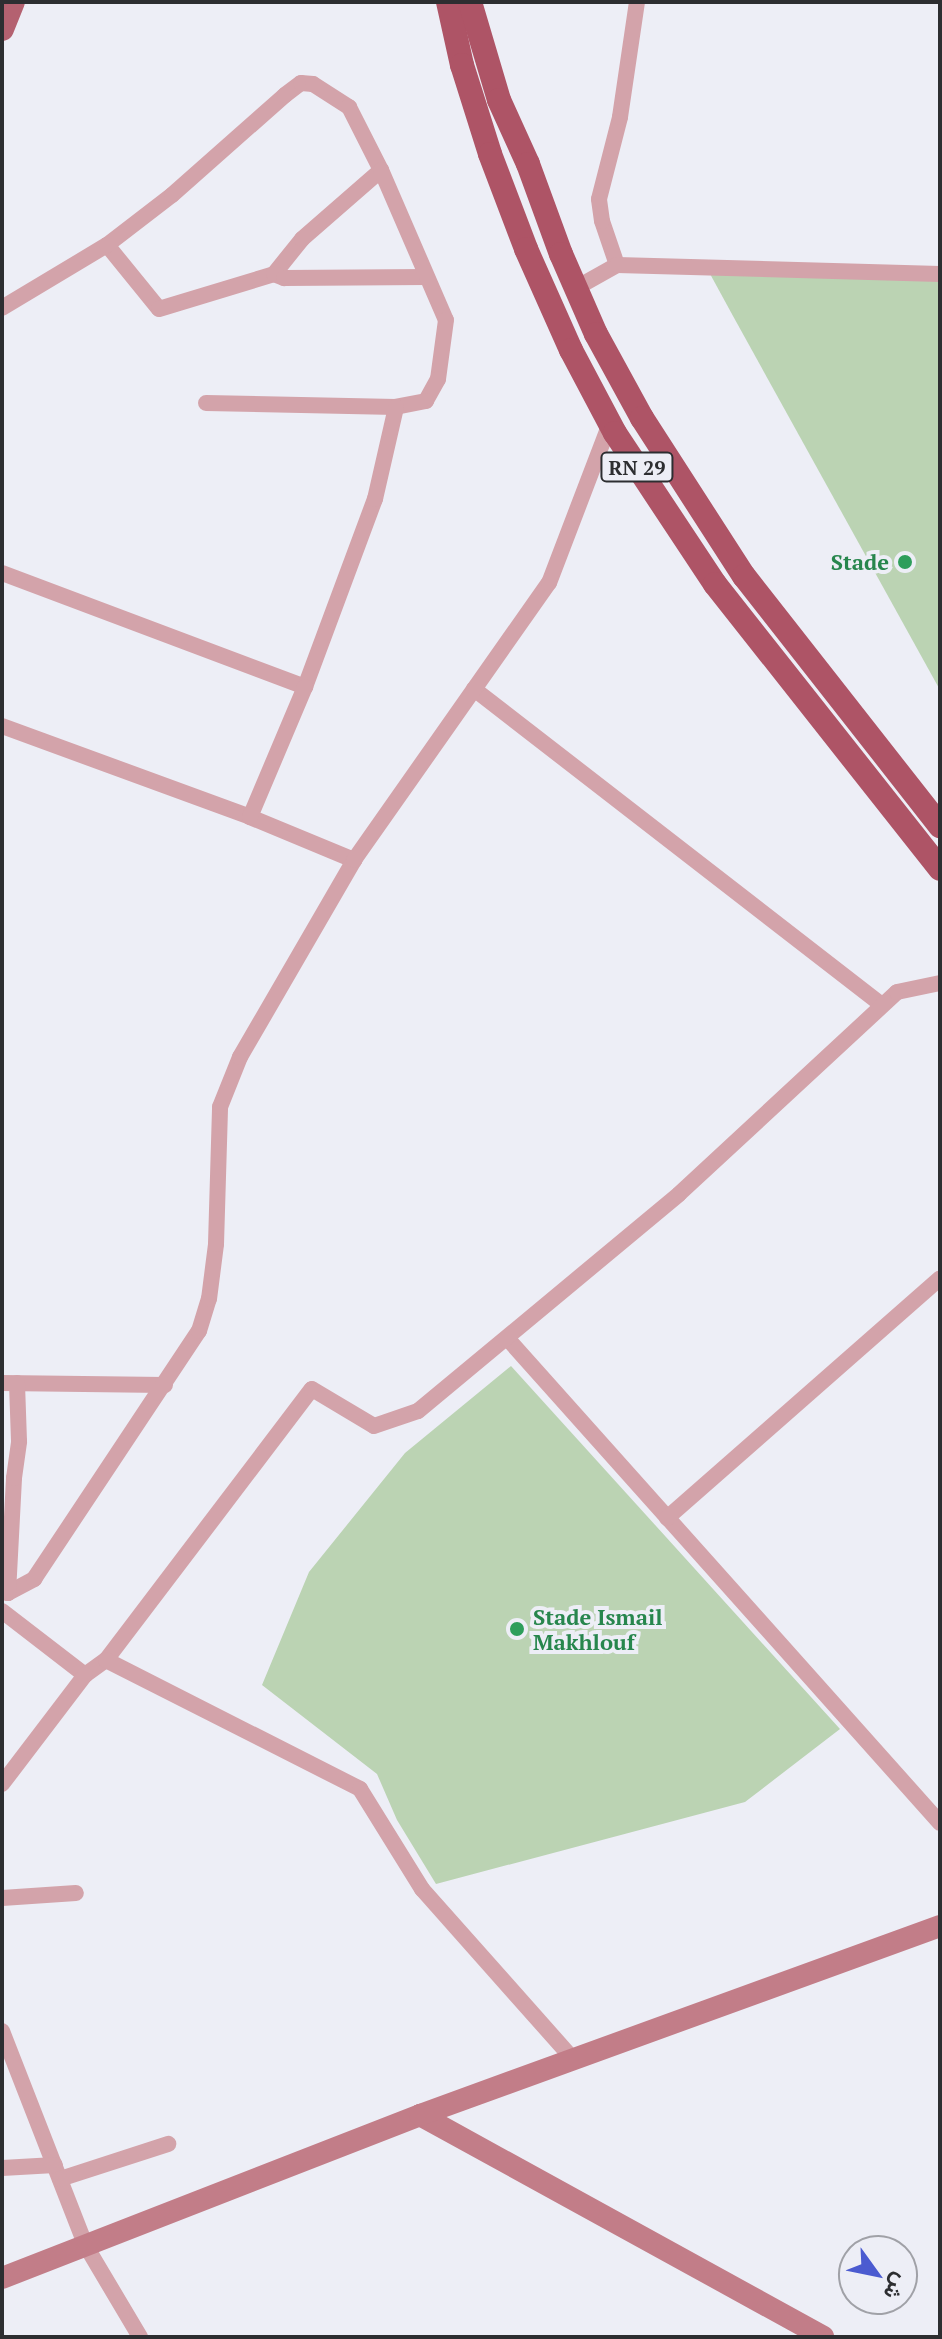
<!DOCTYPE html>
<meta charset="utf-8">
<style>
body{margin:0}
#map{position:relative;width:942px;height:2339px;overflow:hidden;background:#edeef6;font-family:"PT Serif",Vazirmatn,serif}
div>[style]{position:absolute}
.green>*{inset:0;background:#bbd3b3}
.minor>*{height:16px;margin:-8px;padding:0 8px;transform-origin:8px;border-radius:8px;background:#d3a3aa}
.secondary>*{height:22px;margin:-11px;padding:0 11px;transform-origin:11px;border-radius:11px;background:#c27d88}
.primary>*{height:24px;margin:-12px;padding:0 12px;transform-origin:12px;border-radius:12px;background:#b46170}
.trunk>*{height:24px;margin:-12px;padding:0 12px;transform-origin:12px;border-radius:12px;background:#ae5466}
.dots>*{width:22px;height:22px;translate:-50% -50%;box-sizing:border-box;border:4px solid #edeef6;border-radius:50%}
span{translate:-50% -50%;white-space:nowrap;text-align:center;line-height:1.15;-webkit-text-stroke:8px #edeef6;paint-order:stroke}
.shield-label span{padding:2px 6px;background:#edeef6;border:2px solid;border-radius:6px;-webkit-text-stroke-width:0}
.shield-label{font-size:20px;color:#2d2e31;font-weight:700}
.leisure-label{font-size:22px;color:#27864d;font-weight:700}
.right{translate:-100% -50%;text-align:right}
.left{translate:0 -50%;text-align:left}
.frame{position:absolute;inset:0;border:4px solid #2d2e31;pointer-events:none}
.north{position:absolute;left:838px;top:2235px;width:80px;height:80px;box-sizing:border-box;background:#edeef6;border:2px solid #a0a1a7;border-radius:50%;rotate:123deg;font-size:22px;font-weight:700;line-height:32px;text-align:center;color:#2d2e31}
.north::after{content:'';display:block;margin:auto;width:28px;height:36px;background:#4b5bd0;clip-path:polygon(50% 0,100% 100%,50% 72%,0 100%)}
</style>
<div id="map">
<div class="green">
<div style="clip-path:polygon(709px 272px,940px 273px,940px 690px,733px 316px)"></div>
<div style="clip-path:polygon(511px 1366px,840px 1729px,745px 1802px,436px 1884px,397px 1820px,377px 1774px,262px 1685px,309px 1572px,405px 1453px)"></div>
</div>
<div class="minor">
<div style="left:107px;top:245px;width:82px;rotate:50.9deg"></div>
<div style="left:159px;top:309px;width:120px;rotate:-16.9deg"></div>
<div style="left:274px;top:274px;width:45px;rotate:-51.3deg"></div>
<div style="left:302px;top:239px;width:105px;rotate:-41.1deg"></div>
<div style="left:617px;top:265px;width:46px;rotate:-108.8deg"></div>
<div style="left:602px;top:221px;width:22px;rotate:-98deg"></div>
<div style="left:599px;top:199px;width:85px;rotate:-75.6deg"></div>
<div style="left:620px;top:117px;width:116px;rotate:-81.6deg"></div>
<div style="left:274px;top:274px;width:11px;rotate:22deg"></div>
<div style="left:284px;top:278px;width:142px;rotate:-0.4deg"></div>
<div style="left:576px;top:288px;width:47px;rotate:-29.3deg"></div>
<div style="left:617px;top:265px;width:323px;rotate:1.6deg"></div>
<div style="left:2px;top:308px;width:122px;rotate:-31deg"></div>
<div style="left:107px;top:245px;width:82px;rotate:-37.6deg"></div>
<div style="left:172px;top:195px;width:151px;rotate:-41.5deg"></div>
<div style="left:285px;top:95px;width:20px;rotate:-37deg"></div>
<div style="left:301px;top:83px;width:12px;rotate:5deg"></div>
<div style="left:313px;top:84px;width:43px;rotate:32.6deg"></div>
<div style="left:349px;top:107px;width:71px;rotate:63.1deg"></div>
<div style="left:381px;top:170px;width:163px;rotate:66.6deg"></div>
<div style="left:446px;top:320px;width:60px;rotate:97.7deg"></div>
<div style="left:438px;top:379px;width:25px;rotate:119deg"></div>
<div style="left:426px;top:401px;width:31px;rotate:169deg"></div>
<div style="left:396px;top:407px;width:190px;rotate:-178.8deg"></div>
<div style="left:2px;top:573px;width:324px;rotate:20.6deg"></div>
<div style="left:305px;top:687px;width:201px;rotate:-69.6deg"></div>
<div style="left:375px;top:499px;width:94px;rotate:-77.1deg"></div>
<div style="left:474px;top:689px;width:516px;rotate:37.76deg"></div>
<div style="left:2px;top:726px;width:264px;rotate:20.1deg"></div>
<div style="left:250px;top:817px;width:113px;rotate:22.5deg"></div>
<div style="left:250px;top:817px;width:141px;rotate:-67.1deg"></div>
<div style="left:507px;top:1338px;width:650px;rotate:48.24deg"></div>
<div style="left:2px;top:1383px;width:163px;rotate:0.7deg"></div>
<div style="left:667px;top:1518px;width:363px;rotate:-41.3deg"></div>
<div style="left:2px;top:1592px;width:6px;rotate:9deg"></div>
<div style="left:8px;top:1593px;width:30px;rotate:-28deg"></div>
<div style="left:34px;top:1579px;width:298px;rotate:-56.4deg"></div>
<div style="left:199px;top:1331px;width:34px;rotate:-73deg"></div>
<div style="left:209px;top:1299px;width:55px;rotate:-82.7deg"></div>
<div style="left:216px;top:1244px;width:137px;rotate:-88.3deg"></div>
<div style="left:220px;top:1107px;width:54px;rotate:-68.2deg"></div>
<div style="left:240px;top:1057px;width:228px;rotate:-59.9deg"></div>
<div style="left:354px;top:860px;width:339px;rotate:-54.9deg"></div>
<div style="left:549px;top:583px;width:171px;rotate:-69.1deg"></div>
<div style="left:8px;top:1593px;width:115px;rotate:-87deg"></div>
<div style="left:14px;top:1478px;width:37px;rotate:-82deg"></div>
<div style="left:19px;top:1441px;width:58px;rotate:-92deg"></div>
<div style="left:2px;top:1611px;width:105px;rotate:37.6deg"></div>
<div style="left:85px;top:1675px;width:26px;rotate:-36deg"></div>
<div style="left:106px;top:1660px;width:340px;rotate:-52.8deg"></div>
<div style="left:312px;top:1389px;width:72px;rotate:30.8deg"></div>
<div style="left:374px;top:1426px;width:46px;rotate:-18.8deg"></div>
<div style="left:418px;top:1411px;width:339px;rotate:-39.7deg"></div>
<div style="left:679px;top:1194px;width:297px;rotate:-42.8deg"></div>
<div style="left:897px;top:992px;width:44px;rotate:-11.8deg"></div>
<div style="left:106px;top:1660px;width:285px;rotate:26.9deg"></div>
<div style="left:360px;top:1789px;width:118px;rotate:58.2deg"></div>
<div style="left:422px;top:1889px;width:229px;rotate:48.4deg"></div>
<div style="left:2px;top:1784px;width:137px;rotate:-52.7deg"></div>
<div style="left:2px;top:1898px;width:74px;rotate:-3.9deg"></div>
<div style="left:2px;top:2031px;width:231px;rotate:68.7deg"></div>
<div style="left:86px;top:2246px;width:106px;rotate:59.3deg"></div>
<div style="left:2px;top:2168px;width:53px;rotate:-3.2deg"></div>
<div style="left:60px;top:2179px;width:114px;rotate:-18deg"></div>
</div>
<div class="secondary">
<div style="left:420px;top:2115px;width:460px;rotate:28.8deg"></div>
<div style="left:2px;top:2278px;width:449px;rotate:-21.3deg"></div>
<div style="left:420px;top:2115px;width:553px;rotate:-19.97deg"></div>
</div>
<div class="primary">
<div style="left:2px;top:29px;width:29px;rotate:-68deg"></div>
</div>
<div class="trunk">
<div style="left:448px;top:2px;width:65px;rotate:77.5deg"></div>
<div style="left:462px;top:65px;width:93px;rotate:72.5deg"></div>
<div style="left:490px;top:154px;width:102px;rotate:69.2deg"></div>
<div style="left:526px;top:249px;width:111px;rotate:66deg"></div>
<div style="left:571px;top:350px;width:94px;rotate:62.1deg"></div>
<div style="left:615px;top:433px;width:181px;rotate:56.5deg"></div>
<div style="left:715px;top:584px;width:363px;rotate:51.7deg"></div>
<div style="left:470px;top:2px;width:102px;rotate:73.5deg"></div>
<div style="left:499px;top:100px;width:70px;rotate:65.6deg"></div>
<div style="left:528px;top:164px;width:96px;rotate:69.9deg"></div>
<div style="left:561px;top:254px;width:87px;rotate:66.4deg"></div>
<div style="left:596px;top:334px;width:96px;rotate:61.3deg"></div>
<div style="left:642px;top:418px;width:188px;rotate:57.2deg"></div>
<div style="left:744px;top:576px;width:318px;rotate:51.9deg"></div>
</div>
<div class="dots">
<div style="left:905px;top:562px;background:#2e9e5b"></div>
<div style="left:517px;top:1629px;background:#2e9e5b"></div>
</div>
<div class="shield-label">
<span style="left:637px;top:467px">RN 29</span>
</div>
<div class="leisure-label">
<span class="right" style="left:889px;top:562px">Stade</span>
<span class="left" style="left:533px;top:1629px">Stade Ismail<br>Makhlouf</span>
</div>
<div class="frame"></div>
<div class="north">ش</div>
</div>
